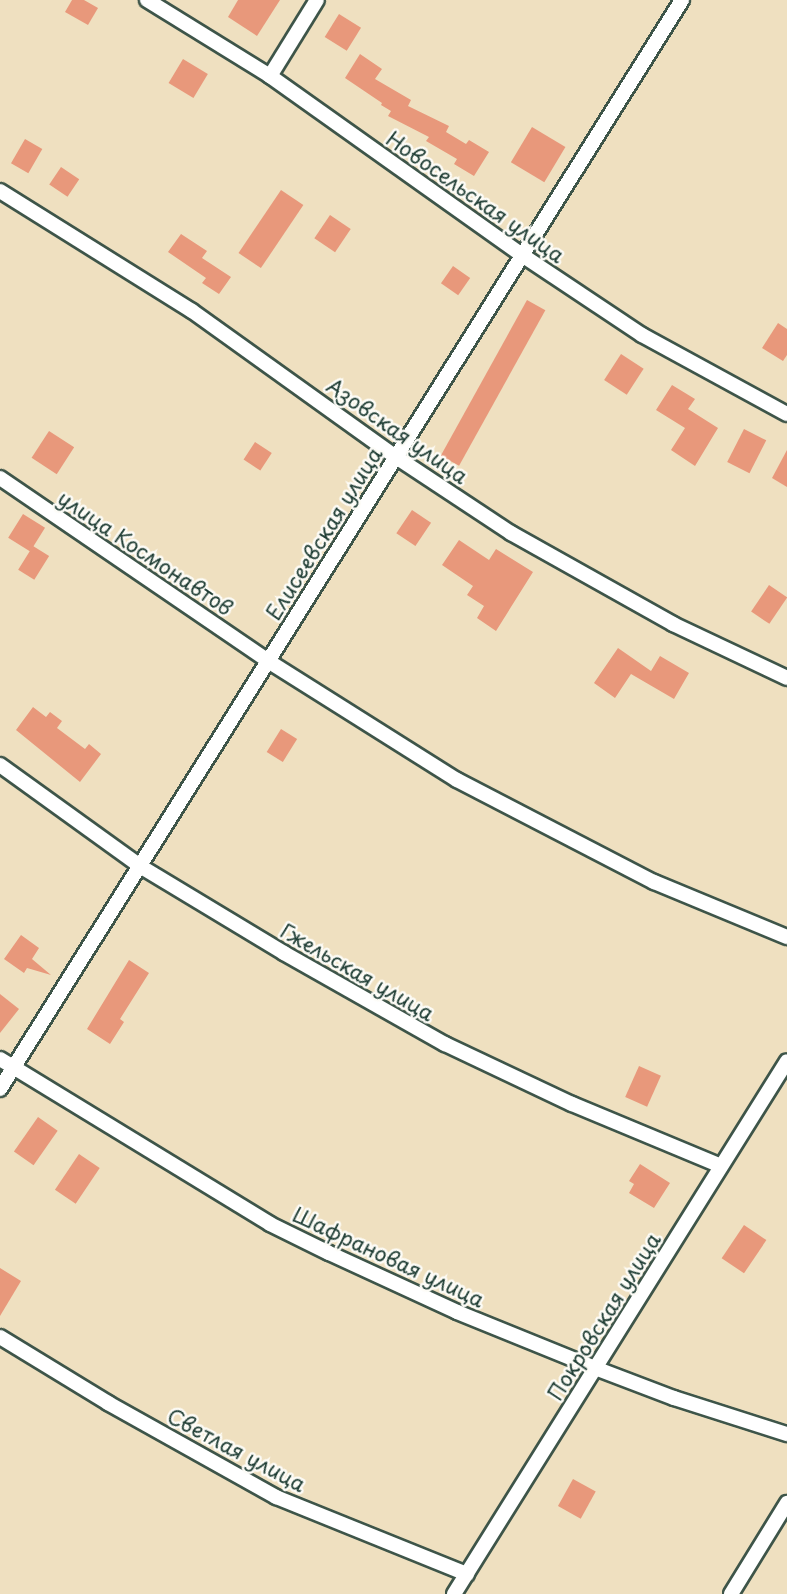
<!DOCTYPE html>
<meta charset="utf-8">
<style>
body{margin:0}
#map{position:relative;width:787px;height:1594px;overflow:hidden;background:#efe0c0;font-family:"Playpen Sans",sans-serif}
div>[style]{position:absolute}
.building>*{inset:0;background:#e8987b;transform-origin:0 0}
.roads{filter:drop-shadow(2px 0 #3e5549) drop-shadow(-2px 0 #3e5549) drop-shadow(0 2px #3e5549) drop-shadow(0 -2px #3e5549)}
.street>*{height:14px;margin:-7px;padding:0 7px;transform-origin:7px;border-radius:7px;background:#fff}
span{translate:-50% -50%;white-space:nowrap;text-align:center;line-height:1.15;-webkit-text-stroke:5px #fdfcf7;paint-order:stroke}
.street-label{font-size:21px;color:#1f3d34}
</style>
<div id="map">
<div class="building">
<div style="clip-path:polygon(72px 0,84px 0,98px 8px,88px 25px,65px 12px)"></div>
<div style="clip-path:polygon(238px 0,280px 0,257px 36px,228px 17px)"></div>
<div style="left:339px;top:14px;width:26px;height:27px;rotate:32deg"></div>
<div style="clip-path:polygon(360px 54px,382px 69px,375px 79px,411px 100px,408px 106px,449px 126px,446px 132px,466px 144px,469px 140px,489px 152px,474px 176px,454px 164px,457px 159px,426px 141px,429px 137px,388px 116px,391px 111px,381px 105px,382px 103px,345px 78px)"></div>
<div style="left:183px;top:59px;width:29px;height:28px;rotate:31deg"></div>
<div style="left:532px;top:127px;width:39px;height:41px;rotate:31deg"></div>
<div style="left:25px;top:139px;width:20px;height:28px;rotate:30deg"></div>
<div style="left:61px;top:167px;width:22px;height:21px;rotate:34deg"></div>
<div style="left:281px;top:190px;width:27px;height:76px;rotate:34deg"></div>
<div style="left:330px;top:215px;width:25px;height:28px;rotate:34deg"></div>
<div style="clip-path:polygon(181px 234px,207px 251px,202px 258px,231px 277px,219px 294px,202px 283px,206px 278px,168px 252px)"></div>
<div style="left:453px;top:266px;width:21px;height:21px;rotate:35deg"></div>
<div style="left:527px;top:300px;width:21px;height:178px;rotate:29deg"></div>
<div style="clip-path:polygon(778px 323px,787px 329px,787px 355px,783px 361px,762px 348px)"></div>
<div style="left:621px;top:354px;width:27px;height:31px;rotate:33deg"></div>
<div style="clip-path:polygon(672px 385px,695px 399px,688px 409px,718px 428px,695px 466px,671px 450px,685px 428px,656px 410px)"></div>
<div style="left:744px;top:429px;width:25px;height:37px;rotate:27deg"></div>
<div style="left:49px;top:431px;width:30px;height:32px;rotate:33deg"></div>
<div style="left:255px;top:442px;width:20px;height:21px;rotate:33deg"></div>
<div style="clip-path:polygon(787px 450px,787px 487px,772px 478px)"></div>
<div style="left:412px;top:510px;width:23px;height:28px;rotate:34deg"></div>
<div style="left:23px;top:514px;width:26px;height:28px;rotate:32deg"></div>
<div style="clip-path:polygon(459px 540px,489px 560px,496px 549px,533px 572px,496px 631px,477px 618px,484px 606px,467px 595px,473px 586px,442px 565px)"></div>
<div style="left:33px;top:546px;width:19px;height:28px;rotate:32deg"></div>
<div style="left:769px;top:585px;width:22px;height:32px;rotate:34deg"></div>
<div style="clip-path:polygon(618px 648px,651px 671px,660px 656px,689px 673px,674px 699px,631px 674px,615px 698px,594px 683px)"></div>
<div style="clip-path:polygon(33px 707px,46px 717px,50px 712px,62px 721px,57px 728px,85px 749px,89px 744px,101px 754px,80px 782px,16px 730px)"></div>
<div style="left:281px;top:729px;width:19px;height:27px;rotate:32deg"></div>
<div style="clip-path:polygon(21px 935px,39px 948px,32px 959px,51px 975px,27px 968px,24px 973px,4px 959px)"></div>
<div style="clip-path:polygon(129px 960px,149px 973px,120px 1019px,124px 1022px,110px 1044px,87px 1029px)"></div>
<div style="clip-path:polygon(0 994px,19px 1009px,0 1033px)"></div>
<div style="left:639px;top:1066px;width:24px;height:34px;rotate:24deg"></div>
<div style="left:38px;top:1117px;width:24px;height:42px;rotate:35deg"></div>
<div style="left:79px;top:1154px;width:25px;height:43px;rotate:34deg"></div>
<div style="clip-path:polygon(640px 1164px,670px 1183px,654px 1208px,629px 1193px,634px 1184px,629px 1181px)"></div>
<div style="left:744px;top:1225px;width:27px;height:40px;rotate:34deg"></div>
<div style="clip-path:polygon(0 1268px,21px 1281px,0 1316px)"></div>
<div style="left:573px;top:1479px;width:26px;height:31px;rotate:29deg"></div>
</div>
<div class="roads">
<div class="street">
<div style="left:147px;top:0;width:145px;rotate:31.7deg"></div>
<div style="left:270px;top:76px;width:309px;rotate:35.4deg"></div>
<div style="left:522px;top:255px;width:144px;rotate:33.7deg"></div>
<div style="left:642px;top:335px;width:165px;rotate:28.6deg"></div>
<div style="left:270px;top:76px;width:89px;rotate:-58.3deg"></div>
<div style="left:0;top:191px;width:226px;rotate:32deg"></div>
<div style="left:192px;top:311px;width:251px;rotate:35.6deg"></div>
<div style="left:396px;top:457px;width:138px;rotate:33.5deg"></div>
<div style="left:511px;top:533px;width:186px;rotate:29.3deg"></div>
<div style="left:673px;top:624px;width:126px;rotate:25.3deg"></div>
<div style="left:0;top:478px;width:325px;rotate:34.3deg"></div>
<div style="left:268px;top:661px;width:223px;rotate:32.2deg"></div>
<div style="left:457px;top:780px;width:222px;rotate:27.4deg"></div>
<div style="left:654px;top:882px;width:144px;rotate:22.5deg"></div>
<div style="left:0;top:765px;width:173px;rotate:35.8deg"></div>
<div style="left:140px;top:866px;width:168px;rotate:31.1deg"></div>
<div style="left:284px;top:953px;width:185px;rotate:29.5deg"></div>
<div style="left:445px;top:1044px;width:140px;rotate:25.3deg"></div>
<div style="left:572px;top:1104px;width:161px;rotate:22.6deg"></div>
<div style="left:0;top:1059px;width:316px;rotate:31.4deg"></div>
<div style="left:270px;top:1224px;width:66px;rotate:26.2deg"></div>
<div style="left:329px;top:1253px;width:141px;rotate:24.7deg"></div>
<div style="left:457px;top:1312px;width:149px;rotate:22.1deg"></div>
<div style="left:595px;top:1368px;width:85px;rotate:20.8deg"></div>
<div style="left:674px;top:1398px;width:119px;rotate:17.7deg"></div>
<div style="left:0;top:1089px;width:1285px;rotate:-57.94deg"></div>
<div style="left:0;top:1337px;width:127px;rotate:31.4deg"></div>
<div style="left:108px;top:1403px;width:193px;rotate:29.2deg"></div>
<div style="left:276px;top:1497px;width:206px;rotate:22deg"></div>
<div style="left:454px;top:1594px;width:628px;rotate:-58deg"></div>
<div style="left:731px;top:1594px;width:107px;rotate:-58.4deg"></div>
</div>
</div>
<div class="street-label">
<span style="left:476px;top:196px;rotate:35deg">Новосельская улица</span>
<span style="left:398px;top:430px;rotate:35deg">Азовская улица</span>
<span style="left:323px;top:533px;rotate:-58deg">Елисеевская улица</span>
<span style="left:146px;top:552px;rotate:34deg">улица Космонавтов</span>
<span style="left:358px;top:971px;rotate:30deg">Гжельская улица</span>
<span style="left:389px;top:1256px;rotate:25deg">Шафрановая улица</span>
<span style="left:603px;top:1316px;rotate:-58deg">Покровская улица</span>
<span style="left:237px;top:1449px;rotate:28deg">Светлая улица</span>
</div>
</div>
